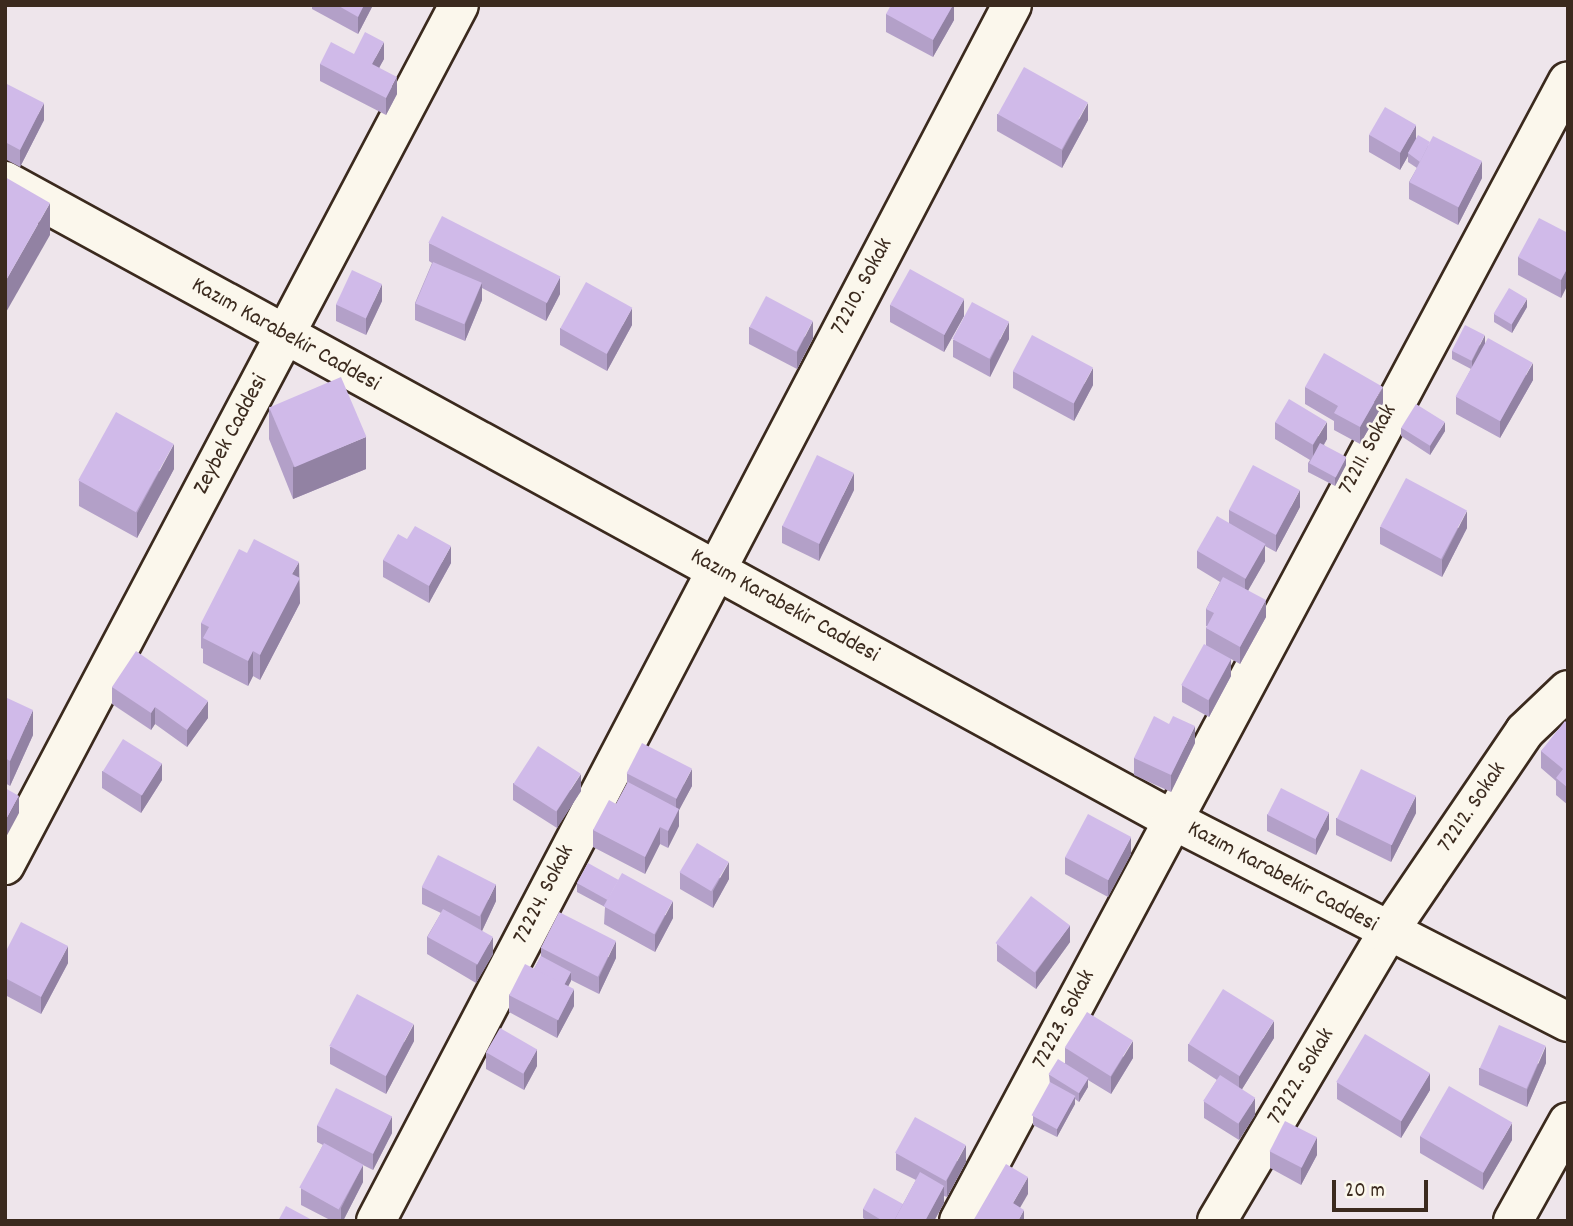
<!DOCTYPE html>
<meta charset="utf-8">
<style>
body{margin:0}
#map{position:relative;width:1573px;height:1226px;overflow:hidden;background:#eee5eb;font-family:Dekko,sans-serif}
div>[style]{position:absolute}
.roads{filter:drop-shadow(2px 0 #3b2a1e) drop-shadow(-2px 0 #3b2a1e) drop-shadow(0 2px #3b2a1e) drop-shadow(0 -2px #3b2a1e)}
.minor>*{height:38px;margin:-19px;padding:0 19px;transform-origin:19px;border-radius:19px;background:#fbf7ec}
.wall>*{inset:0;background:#b3a0c8}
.shaded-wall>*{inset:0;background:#9282a3}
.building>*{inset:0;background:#d0bae9;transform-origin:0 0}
span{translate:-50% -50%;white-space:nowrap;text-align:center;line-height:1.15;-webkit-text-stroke:5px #fbf7ec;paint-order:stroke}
.street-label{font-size:23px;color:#3b2a1e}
.frame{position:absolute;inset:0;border:7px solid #3b2a1e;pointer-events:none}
.scale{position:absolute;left:1332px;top:1180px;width:96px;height:32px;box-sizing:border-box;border:4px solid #3b2a1e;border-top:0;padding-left:9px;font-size:21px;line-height:24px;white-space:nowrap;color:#3b2a1e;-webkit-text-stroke:5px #fbf7ec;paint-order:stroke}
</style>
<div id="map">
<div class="roads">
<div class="minor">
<div style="left:5px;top:181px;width:1329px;rotate:28.69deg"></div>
<div style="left:1171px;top:819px;width:446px;rotate:27.1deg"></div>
<div style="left:5px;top:865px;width:972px;rotate:-62.17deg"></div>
<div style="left:376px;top:1221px;width:1372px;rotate:-62.39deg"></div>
<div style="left:959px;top:1221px;width:1292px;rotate:-61.89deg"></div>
<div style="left:1217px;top:1221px;width:334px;rotate:-59.4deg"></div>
<div style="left:1387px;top:934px;width:245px;rotate:-55.8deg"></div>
<div style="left:1525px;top:731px;width:59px;rotate:-43.6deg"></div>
<div style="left:1513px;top:1221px;width:113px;rotate:-60.9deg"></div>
</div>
</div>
<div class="wall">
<div style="clip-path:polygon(312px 5px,373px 5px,358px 34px,312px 9px)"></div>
<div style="clip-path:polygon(954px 5px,954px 20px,933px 57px,886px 32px,886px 14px)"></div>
<div style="clip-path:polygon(354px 54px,384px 59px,379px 67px,397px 94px,386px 115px,320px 81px,320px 64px)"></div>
<div style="clip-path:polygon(5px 83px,44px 120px,20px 167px,5px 159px)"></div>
<div style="clip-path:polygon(997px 114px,1088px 120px,1062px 168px,997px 131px)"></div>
<div style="clip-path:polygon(1369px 135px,1416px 138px,1482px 178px,1458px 225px,1409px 199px,1409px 182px,1417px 168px,1408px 162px,1408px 156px,1400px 170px,1369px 152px)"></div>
<div style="clip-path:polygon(1568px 233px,1568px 284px,1561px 298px,1518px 275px,1518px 257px)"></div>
<div style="clip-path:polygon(429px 243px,560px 294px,546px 321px,482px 288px,482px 300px,465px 341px,415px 320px,415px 303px,432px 263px,429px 261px)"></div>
<div style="clip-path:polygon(382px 301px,366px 335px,336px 321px,336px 304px)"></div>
<div style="clip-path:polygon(890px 305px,964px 316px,944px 352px,890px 322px)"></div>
<div style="clip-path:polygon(1527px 307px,1512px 333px,1494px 322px,1494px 314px)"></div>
<div style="clip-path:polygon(632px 325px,607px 371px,560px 345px,560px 328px)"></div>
<div style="clip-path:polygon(749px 327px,813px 338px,797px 369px,749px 344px)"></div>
<div style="clip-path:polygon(1009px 339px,990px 377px,953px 357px,953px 340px)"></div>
<div style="clip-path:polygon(1485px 344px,1533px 380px,1500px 438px,1456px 414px,1456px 397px,1471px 369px,1452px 359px,1452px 351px)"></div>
<div style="clip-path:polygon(1013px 371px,1093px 385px,1074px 421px,1013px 388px)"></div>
<div style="clip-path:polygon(1305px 387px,1383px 404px,1360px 444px,1334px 430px,1334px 421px,1305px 404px)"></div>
<div style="clip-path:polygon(269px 407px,366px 469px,293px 499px,269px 439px)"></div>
<div style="clip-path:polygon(1275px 422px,1327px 439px,1324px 445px,1346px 465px,1335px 486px,1308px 472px,1308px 463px,1310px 460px,1275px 439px)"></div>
<div style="clip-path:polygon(1401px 428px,1445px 431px,1430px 455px,1401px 436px)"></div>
<div style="clip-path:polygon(174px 469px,137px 538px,79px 506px,79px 481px)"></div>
<div style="clip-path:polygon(854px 490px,819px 561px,782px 543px,782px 526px)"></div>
<div style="clip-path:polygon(1300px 507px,1276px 552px,1265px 546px,1265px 561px,1248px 590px,1266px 617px,1240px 664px,1231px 659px,1231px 676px,1209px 717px,1182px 702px,1182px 685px,1206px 645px,1206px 628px,1207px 626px,1206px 626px,1206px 609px,1220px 582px,1197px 568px,1197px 551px,1229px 524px,1229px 510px)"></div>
<div style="clip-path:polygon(1380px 527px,1467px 528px,1442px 577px,1380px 544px)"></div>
<div style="clip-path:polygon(383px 560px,451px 563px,429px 603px,383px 577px)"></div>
<div style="clip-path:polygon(299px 578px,300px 603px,260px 680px,253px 676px,248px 686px,203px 663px,203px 649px,201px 648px,201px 623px)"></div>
<div style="clip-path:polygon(112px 687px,208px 718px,187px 747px,155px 724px,151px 730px,112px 704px)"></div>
<div style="clip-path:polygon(5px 697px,33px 735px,10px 786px,5px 783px)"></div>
<div style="clip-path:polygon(1568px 724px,1568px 805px,1556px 795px,1556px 781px,1541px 768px,1541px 751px)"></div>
<div style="clip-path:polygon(1195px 743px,1171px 792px,1134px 775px,1134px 758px)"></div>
<div style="clip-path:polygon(102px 771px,162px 780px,141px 813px,102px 788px)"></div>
<div style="clip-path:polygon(627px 773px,692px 786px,679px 809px,679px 826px,668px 848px,660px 844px,645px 874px,593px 847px,593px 830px,616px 804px,627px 783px)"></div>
<div style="clip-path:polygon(513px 783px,581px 791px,557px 828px,513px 800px)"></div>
<div style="clip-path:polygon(1416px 813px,1391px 862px,1336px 835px,1336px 818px)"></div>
<div style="clip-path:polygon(1267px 814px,1329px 829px,1316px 855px,1267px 831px)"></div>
<div style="clip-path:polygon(1131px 854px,1108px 897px,1065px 874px,1065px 857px)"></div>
<div style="clip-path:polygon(680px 872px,729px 879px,713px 908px,680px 889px)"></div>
<div style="clip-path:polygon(577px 883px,673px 918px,655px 952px,604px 924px,605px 907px,577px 892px)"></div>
<div style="clip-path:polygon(422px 887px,496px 901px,482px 931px,493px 954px,476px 983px,427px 954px,427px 937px,441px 913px,422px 904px)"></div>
<div style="clip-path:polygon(1070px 942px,1036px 989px,997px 961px,997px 944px)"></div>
<div style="clip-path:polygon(541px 948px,616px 958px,599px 994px,571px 980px,568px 986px,574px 1006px,557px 1038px,509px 1012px,509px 995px,534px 969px,541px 956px)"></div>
<div style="clip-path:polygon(5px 953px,68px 963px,41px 1014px,5px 995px)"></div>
<div style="clip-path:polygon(1274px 1038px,1242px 1089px,1255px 1115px,1239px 1140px,1204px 1118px,1204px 1101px,1217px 1080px,1188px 1061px,1188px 1044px)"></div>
<div style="clip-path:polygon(414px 1041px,386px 1094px,330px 1064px,330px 1047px)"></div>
<div style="clip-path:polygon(1065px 1048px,1133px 1058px,1111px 1094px,1088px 1080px,1088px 1087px,1079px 1102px,1075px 1099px,1075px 1104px,1057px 1137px,1033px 1125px,1033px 1116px,1050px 1084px,1049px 1075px,1065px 1063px)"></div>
<div style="clip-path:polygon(486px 1052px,537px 1066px,524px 1090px,486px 1069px)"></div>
<div style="clip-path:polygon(1546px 1063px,1527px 1107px,1479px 1085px,1479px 1068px)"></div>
<div style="clip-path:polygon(1337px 1082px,1430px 1090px,1401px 1138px,1337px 1099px)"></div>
<div style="clip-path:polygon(317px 1125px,392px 1133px,373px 1170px,363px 1165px,363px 1182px,343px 1221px,332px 1221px,301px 1205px,301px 1188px,323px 1145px,317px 1142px)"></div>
<div style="clip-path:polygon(1420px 1136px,1512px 1140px,1483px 1190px,1420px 1153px)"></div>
<div style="clip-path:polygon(1270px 1151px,1317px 1155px,1301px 1185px,1270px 1168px)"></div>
<div style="clip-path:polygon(896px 1153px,966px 1162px,947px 1197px,944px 1196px,944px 1203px,934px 1221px,868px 1221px,863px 1218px,863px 1209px,903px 1204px,916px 1180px,896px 1170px)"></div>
</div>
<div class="shaded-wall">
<div style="clip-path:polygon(364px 5px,373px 5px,358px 34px,358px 17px)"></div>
<div style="clip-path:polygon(953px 5px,954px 5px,954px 20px,933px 57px,933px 40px)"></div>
<div style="clip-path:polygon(384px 42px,384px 59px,372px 81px,372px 64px)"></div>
<div style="clip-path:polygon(397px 77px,397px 94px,386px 115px,386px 98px)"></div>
<div style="clip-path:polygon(44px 103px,44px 120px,20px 167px,20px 150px)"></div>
<div style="clip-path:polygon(1088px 103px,1088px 120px,1062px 168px,1062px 151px)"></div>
<div style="clip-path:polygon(1416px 125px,1416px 142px,1408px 153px,1408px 156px,1400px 170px,1400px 153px)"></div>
<div style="clip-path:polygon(1482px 161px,1482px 178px,1458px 225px,1458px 208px)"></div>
<div style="clip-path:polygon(50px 203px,50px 235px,5px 314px,5px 282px)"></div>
<div style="clip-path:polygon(1568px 267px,1568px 284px,1561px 298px,1561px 280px)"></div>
<div style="clip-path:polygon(560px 277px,560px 294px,546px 321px,546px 304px)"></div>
<div style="clip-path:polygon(482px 283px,482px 300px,465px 341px,465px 324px)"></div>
<div style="clip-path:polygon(382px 284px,382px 301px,366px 335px,366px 318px)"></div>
<div style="clip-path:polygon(964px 299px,964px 316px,944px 352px,944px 335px)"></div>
<div style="clip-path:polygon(1527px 299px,1527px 307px,1512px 333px,1512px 324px)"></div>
<div style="clip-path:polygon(632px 308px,632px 325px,607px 371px,607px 354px)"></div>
<div style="clip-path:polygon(813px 321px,813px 338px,797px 369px,797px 352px)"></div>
<div style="clip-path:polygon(1009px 322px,1009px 339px,990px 377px,990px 360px)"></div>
<div style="clip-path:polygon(1485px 335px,1485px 344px,1472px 369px,1472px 361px)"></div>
<div style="clip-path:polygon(1533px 363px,1533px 380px,1500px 438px,1500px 421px)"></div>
<div style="clip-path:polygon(1093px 368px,1093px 385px,1074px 421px,1074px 403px)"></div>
<div style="clip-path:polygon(1383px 387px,1383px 404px,1360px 444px,1360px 427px)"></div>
<div style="clip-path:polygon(1327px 422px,1327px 439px,1313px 462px,1313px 445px)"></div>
<div style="clip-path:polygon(1445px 422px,1445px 431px,1430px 455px,1430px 446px)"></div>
<div style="clip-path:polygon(366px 437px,366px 469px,293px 499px,293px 467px)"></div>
<div style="clip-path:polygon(174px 444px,174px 469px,137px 538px,137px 513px)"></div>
<div style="clip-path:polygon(1346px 457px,1346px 465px,1335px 486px,1335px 478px)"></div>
<div style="clip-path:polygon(854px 473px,854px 490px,819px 561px,819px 544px)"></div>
<div style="clip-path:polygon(1300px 490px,1300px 507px,1276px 552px,1276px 535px)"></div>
<div style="clip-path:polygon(1467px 511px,1467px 528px,1442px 577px,1442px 560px)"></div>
<div style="clip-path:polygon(1265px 544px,1265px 561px,1245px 596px,1245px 579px)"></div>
<div style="clip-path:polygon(451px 546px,451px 563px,429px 603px,429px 586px)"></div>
<div style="clip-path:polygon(299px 562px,300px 603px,260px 680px,260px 655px,292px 574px)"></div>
<div style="clip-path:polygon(1266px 600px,1266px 617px,1240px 664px,1240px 647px)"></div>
<div style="clip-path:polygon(253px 651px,253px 676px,248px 686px,248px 661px)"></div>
<div style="clip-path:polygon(1231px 659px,1231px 676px,1209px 717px,1209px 700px)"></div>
<div style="clip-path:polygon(208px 701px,208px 718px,187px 747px,187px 730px)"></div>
<div style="clip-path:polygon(155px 707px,155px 724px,151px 730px,151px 713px)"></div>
<div style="clip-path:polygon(33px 710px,33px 735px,10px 786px,10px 761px)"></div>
<div style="clip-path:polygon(1195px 726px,1195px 743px,1171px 792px,1171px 775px)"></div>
<div style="clip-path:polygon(162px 763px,162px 780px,141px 813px,141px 796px)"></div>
<div style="clip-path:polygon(692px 769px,692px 786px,676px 816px,676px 799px)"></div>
<div style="clip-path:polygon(581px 774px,581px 791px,557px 828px,557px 811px)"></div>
<div style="clip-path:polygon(19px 796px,19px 813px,5px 839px,5px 822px)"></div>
<div style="clip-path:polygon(1416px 796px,1416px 813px,1391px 862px,1391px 845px)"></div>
<div style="clip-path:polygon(679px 809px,679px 826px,668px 848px,668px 831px)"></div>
<div style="clip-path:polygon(1329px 812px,1329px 829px,1316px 855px,1316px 838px)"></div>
<div style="clip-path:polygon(660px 827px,660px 844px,645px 874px,645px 857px)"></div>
<div style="clip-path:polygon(1131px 837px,1131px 854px,1108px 897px,1108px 880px)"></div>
<div style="clip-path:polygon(729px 862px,729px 879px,713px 908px,713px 891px)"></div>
<div style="clip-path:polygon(496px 884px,496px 901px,481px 933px,481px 915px)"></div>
<div style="clip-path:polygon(673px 901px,673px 918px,655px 952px,655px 935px)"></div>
<div style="clip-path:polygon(1070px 925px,1070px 942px,1036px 989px,1036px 972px)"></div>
<div style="clip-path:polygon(493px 937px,493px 954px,476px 983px,476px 966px)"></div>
<div style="clip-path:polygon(616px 941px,616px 958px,599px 994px,599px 977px)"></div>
<div style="clip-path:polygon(68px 946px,68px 963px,41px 1014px,41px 997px)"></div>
<div style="clip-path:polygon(571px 972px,571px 981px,561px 1000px,561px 991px)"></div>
<div style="clip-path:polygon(574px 989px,574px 1006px,557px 1038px,557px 1021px)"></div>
<div style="clip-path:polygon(1274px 1021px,1274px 1038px,1239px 1094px,1239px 1077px)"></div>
<div style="clip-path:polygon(414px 1024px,414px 1041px,386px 1094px,386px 1076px)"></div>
<div style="clip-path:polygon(1133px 1041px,1133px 1058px,1111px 1094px,1111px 1077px)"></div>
<div style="clip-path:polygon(1546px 1046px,1546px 1063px,1527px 1107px,1527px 1090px)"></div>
<div style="clip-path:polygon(537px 1049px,537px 1066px,524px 1090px,524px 1073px)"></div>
<div style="clip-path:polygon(1430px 1073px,1430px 1090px,1401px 1138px,1401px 1121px)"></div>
<div style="clip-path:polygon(1088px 1078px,1088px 1087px,1079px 1102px,1079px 1093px)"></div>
<div style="clip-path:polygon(1075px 1096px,1075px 1104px,1057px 1137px,1057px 1129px)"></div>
<div style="clip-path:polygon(1255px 1098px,1255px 1115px,1239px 1140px,1239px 1123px)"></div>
<div style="clip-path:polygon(392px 1116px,392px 1133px,373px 1170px,373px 1153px)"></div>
<div style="clip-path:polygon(1512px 1123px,1512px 1140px,1483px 1190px,1483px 1173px)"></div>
<div style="clip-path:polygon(1317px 1137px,1317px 1155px,1301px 1185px,1301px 1168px)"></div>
<div style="clip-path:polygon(966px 1145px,966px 1162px,947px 1197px,947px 1180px)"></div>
<div style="clip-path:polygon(363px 1165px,363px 1182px,343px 1221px,341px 1221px,341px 1208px)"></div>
<div style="clip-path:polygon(1028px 1177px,1028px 1194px,1013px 1220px,1013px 1203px)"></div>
<div style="clip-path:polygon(944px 1186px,944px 1203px,934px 1221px,925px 1221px)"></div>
<div style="clip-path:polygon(1024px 1210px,1024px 1221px,1018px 1221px)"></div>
</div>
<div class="building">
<div style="clip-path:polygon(337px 5px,364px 5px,358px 17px)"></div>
<div style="clip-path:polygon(891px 5px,953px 5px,933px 40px,886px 14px)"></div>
<div style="clip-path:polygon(365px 32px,384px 42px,372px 64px,397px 77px,386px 98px,320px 64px,331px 42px,354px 54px)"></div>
<div style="left:1024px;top:67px;width:73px;height:54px;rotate:29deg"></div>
<div style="clip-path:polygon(5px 83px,44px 103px,20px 150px,5px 142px)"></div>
<div style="left:1385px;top:107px;width:36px;height:32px;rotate:30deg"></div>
<div style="clip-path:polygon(1418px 135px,1430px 142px,1420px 162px,1408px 153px)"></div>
<div style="left:1433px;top:136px;width:55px;height:52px;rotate:27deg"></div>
<div style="clip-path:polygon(5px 177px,50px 203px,5px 282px)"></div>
<div style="left:442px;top:216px;width:133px;height:30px;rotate:27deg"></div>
<div style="clip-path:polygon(1539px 218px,1568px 233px,1568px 267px,1561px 280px,1518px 257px)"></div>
<div style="left:433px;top:262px;width:53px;height:45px;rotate:23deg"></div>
<div style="left:910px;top:269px;width:62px;height:41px;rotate:29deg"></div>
<div style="left:352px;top:270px;width:33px;height:38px;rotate:25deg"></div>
<div style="left:586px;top:282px;width:53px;height:53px;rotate:29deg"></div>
<div style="left:1509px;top:288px;width:21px;height:30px;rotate:31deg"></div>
<div style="left:766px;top:296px;width:53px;height:35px;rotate:28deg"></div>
<div style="left:972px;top:302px;width:42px;height:42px;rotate:28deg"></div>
<div style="left:1465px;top:325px;width:22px;height:29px;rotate:27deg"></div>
<div style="left:1032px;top:335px;width:69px;height:41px;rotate:28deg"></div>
<div style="left:1488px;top:338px;width:51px;height:67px;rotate:29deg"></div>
<div style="clip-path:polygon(1324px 353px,1383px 387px,1360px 427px,1334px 413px,1338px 406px,1305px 387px)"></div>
<div style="left:341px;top:377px;width:65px;height:78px;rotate:67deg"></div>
<div style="left:1289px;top:399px;width:44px;height:27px;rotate:31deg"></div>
<div style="left:1416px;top:404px;width:34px;height:28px;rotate:32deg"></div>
<div style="left:116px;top:412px;width:66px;height:78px;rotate:29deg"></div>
<div style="left:1320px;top:443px;width:30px;height:23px;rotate:28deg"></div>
<div style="left:817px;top:455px;width:41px;height:79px;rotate:26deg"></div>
<div style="left:1253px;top:465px;width:53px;height:51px;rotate:28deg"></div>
<div style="left:1406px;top:478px;width:69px;height:55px;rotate:28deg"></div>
<div style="left:1217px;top:516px;width:56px;height:40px;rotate:30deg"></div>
<div style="clip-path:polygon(415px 526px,451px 546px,429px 586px,383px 560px,398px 534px,407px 539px)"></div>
<div style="clip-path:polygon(254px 539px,299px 562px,292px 574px,300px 578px,260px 655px,253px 651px,248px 661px,203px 638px,209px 627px,201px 623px,239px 549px,247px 553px)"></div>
<div style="clip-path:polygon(1223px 577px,1266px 600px,1240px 647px,1206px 628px,1214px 613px,1206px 609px)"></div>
<div style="left:1204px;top:644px;width:31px;height:47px;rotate:29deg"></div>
<div style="clip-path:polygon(136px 651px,208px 701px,187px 730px,155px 707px,151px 713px,112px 687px)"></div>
<div style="clip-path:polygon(5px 697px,33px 710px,10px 761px,5px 758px)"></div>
<div style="clip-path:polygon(1154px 716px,1169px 724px,1173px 716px,1195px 726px,1171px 775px,1134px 758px)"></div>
<div style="clip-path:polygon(1565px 721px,1568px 724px,1568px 788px,1556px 778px,1563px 769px,1541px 751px)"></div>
<div style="left:123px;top:739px;width:46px;height:38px;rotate:32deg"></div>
<div style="left:642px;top:743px;width:56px;height:34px;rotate:27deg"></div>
<div style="left:538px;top:746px;width:51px;height:45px;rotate:33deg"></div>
<div style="left:1361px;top:769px;width:61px;height:55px;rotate:26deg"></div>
<div style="clip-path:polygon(628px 782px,679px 809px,668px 831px,660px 827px,645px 857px,593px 830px,609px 800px,616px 804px)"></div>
<div style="clip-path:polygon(5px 788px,19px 796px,5px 822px)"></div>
<div style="left:1281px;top:788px;width:54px;height:30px;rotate:27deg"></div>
<div style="left:1088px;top:814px;width:49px;height:49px;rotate:28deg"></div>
<div style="left:697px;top:843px;width:37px;height:34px;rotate:31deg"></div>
<div style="left:438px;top:855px;width:65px;height:36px;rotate:27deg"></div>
<div style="left:588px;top:863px;width:35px;height:23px;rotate:29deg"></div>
<div style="left:622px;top:873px;width:58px;height:38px;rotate:29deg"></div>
<div style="left:1031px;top:896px;width:49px;height:59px;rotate:37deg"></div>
<div style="left:443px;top:909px;width:57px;height:32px;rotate:29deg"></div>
<div style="left:559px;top:912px;width:64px;height:40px;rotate:27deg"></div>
<div style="clip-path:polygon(21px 922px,68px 946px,41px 997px,5px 978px,5px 953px)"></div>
<div style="left:541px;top:956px;width:34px;height:15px;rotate:28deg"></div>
<div style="left:525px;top:964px;width:55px;height:35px;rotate:27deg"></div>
<div style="left:1223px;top:989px;width:60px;height:65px;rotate:32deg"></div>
<div style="left:357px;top:994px;width:64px;height:59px;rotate:28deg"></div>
<div style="left:1087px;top:1012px;width:54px;height:42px;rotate:32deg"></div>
<div style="left:1499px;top:1025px;width:51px;height:47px;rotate:24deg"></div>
<div style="left:500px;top:1028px;width:43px;height:28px;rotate:30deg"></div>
<div style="left:1365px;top:1034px;width:76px;height:56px;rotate:31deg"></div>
<div style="left:1058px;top:1059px;width:36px;height:18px;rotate:32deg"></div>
<div style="left:1220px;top:1075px;width:42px;height:31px;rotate:33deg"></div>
<div style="left:1050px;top:1082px;width:29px;height:38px;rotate:29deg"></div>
<div style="left:1449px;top:1086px;width:73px;height:58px;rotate:30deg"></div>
<div style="left:336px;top:1088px;width:63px;height:42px;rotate:27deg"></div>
<div style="left:915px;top:1117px;width:58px;height:41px;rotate:29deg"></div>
<div style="left:1285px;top:1121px;width:36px;height:34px;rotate:27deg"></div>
<div style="left:324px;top:1143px;width:45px;height:51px;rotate:29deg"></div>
<div style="clip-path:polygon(1006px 1164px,1028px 1177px,1013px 1203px,1024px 1210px,1018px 1221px,973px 1221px)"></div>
<div style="clip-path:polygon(920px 1172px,944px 1186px,925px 1221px,899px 1221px,895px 1219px)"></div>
<div style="clip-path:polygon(874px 1188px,903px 1204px,895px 1219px,895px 1221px,883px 1221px,863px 1209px)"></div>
<div style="clip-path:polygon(286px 1206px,314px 1221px,278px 1221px)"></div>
</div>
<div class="street-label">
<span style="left:863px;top:287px;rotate:-62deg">72210. Sokak</span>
<span style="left:285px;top:336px;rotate:29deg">Kazım Karabekir Caddesi</span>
<span style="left:232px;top:435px;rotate:-62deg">Zeybek Caddesi</span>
<span style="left:1369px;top:450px;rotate:-62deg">72211. Sokak</span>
<span style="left:784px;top:607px;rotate:29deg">Kazım Karabekir Caddesi</span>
<span style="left:1473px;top:808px;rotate:-56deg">72212. Sokak</span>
<span style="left:1282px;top:878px;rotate:28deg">Kazım Karabekir Caddesi</span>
<span style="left:545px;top:895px;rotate:-63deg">72224. Sokak</span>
<span style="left:1065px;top:1020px;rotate:-62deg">72223. Sokak</span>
<span style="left:1302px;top:1077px;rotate:-59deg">72222. Sokak</span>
</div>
<div class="frame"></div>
<div class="scale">20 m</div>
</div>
